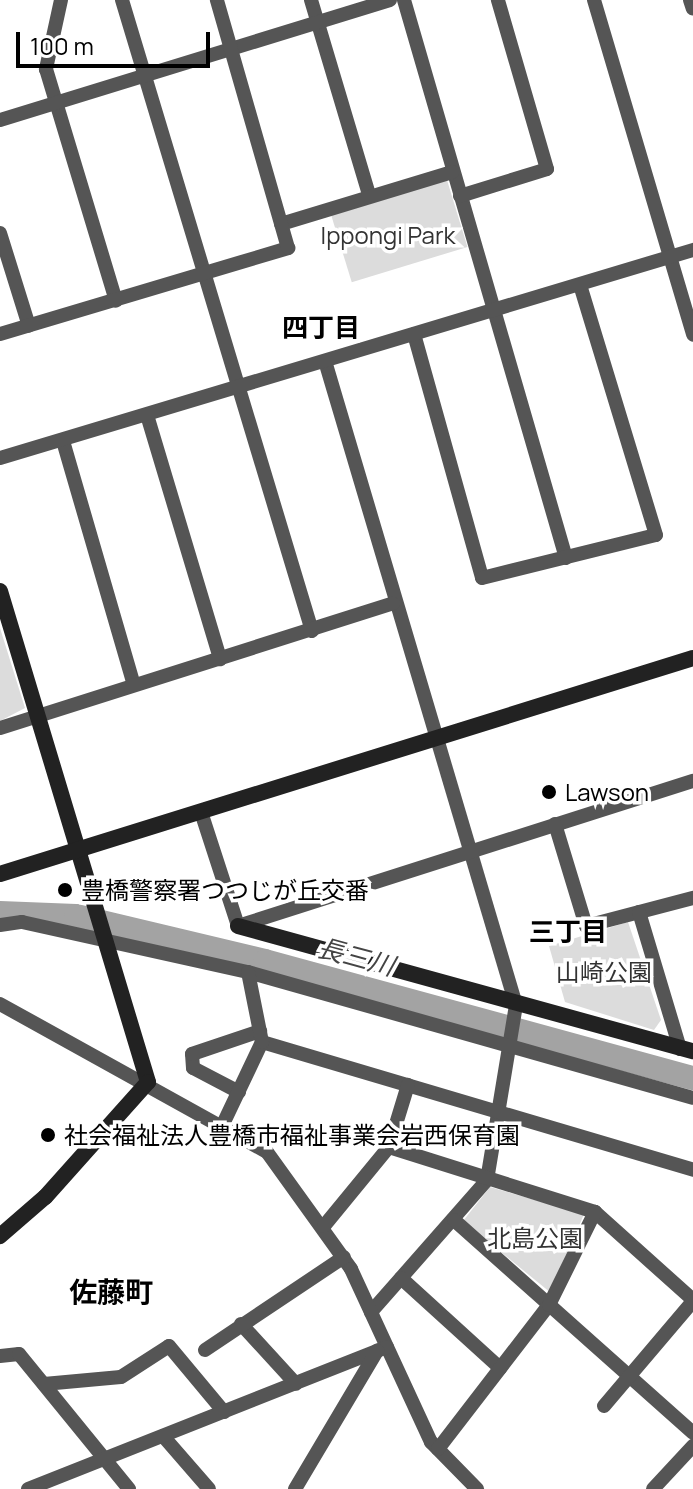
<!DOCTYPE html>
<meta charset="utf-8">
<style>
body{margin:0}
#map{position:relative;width:693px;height:1489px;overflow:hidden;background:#fff;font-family:Manrope,"Noto Sans JP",sans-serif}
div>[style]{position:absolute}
.green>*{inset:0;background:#dcdcdc;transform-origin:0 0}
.river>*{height:24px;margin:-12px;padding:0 12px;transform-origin:12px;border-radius:12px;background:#a3a3a3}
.street>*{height:14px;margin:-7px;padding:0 7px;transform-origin:7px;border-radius:7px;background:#555}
.secondary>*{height:16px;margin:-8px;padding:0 8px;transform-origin:8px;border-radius:8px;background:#222}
.dots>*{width:22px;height:22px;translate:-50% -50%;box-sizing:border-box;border:4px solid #fff;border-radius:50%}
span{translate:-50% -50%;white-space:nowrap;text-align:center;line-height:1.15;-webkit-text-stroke:7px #fff;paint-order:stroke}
.park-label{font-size:24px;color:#333}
.poi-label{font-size:24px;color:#000}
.left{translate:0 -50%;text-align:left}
.neighbourhood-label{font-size:26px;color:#000;font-weight:700}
.water-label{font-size:26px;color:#444;font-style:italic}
.quarter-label{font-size:28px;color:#000;font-weight:700}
.scale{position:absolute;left:16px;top:32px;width:194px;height:36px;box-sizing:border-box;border:4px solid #000;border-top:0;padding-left:10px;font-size:24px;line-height:28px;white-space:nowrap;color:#000;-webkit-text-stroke:6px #fff;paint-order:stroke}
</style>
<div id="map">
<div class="green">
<div style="left:447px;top:180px;width:70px;height:121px;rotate:73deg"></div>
<div style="clip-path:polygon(0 628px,25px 708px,0 721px)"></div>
<div style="clip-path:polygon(628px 922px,661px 1020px,654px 1030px,565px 1002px,549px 946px)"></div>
<div style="clip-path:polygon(490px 1187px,584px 1214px,551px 1293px,463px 1221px)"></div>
</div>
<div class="river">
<div style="left:0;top:913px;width:76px;rotate:2.3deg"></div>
<div style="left:76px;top:916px;width:194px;rotate:13.4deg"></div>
<div style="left:265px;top:961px;width:444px;rotate:15.3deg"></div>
</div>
<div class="street">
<div style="left:61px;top:0;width:71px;rotate:102.3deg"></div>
<div style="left:46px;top:69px;width:242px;rotate:73.2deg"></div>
<div style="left:122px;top:0;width:659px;rotate:73.24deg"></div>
<div style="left:311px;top:0;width:203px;rotate:73.4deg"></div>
<div style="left:404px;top:0;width:581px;rotate:73.81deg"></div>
<div style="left:594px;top:0;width:349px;rotate:73.5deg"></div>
<div style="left:690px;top:0;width:9px;rotate:72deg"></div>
<div style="left:0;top:120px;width:408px;rotate:-17.1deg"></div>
<div style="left:460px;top:196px;width:91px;rotate:-17.2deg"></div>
<div style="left:547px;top:169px;width:176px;rotate:-106.2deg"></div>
<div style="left:281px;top:224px;width:179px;rotate:-16.9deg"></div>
<div style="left:0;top:233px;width:97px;rotate:72.7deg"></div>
<div style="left:0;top:334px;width:301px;rotate:-16.6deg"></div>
<div style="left:288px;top:248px;width:258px;rotate:-106deg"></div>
<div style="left:414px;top:334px;width:253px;rotate:74.4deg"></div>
<div style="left:482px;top:578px;width:179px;rotate:-13.9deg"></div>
<div style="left:656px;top:535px;width:261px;rotate:-106.9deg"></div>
<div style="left:325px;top:361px;width:672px;rotate:73.48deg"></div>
<div style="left:516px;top:1005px;width:177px;rotate:99.4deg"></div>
<div style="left:487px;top:1180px;width:176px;rotate:131.3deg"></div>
<div style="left:147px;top:415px;width:255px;rotate:73.3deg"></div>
<div style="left:63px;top:441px;width:254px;rotate:73.8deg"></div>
<div style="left:0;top:458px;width:724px;rotate:-16.71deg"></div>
<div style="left:0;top:728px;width:412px;rotate:-17.6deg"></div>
<div style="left:202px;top:815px;width:117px;rotate:72deg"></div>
<div style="left:238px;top:926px;width:478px;rotate:-17.7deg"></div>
<div style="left:555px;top:824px;width:107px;rotate:73.1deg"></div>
<div style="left:586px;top:926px;width:111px;rotate:-14.7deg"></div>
<div style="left:639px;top:912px;width:143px;rotate:73.3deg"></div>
<div style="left:0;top:925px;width:22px;rotate:-8deg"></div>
<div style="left:22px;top:922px;width:231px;rotate:12.5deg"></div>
<div style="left:248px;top:972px;width:462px;rotate:15.8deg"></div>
<div style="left:0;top:1004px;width:305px;rotate:29deg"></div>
<div style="left:267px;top:1152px;width:144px;rotate:54.3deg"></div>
<div style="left:351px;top:1269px;width:191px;rotate:65.2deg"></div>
<div style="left:431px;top:1442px;width:66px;rotate:45.6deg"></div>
<div style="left:262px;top:1042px;width:450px;rotate:16.5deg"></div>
<div style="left:239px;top:1092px;width:52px;rotate:-152.4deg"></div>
<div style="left:193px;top:1068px;width:14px;rotate:-94deg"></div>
<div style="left:192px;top:1054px;width:72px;rotate:-18.7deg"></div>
<div style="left:224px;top:1122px;width:89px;rotate:-64.6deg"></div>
<div style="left:262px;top:1042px;width:71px;rotate:-101.3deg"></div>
<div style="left:389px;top:1147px;width:216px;rotate:17.5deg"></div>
<div style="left:595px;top:1212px;width:132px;rotate:41.9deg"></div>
<div style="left:454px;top:1220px;width:320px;rotate:41.7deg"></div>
<div style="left:324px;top:1226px;width:102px;rotate:-50.6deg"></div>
<div style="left:389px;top:1147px;width:65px;rotate:-73deg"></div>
<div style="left:401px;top:1278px;width:134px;rotate:42.3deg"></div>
<div style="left:241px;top:1324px;width:81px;rotate:47.5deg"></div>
<div style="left:205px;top:1350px;width:167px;rotate:-33.8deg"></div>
<div style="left:0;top:1356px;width:19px;rotate:-6deg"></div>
<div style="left:19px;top:1354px;width:174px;rotate:50.8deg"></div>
<div style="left:44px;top:1384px;width:77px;rotate:-5.2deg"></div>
<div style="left:121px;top:1377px;width:57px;rotate:-32.9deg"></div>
<div style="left:169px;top:1346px;width:86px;rotate:50.2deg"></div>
<div style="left:604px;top:1406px;width:138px;rotate:-49.7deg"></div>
<div style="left:163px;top:1436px;width:70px;rotate:49deg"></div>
<div style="left:438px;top:1449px;width:182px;rotate:-52.4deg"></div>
<div style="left:549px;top:1305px;width:104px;rotate:-63.7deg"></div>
<div style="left:28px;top:1489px;width:386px;rotate:-21.6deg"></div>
<div style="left:295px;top:1489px;width:161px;rotate:-59.3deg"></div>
<div style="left:653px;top:1489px;width:59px;rotate:-47.1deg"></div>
</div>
<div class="secondary">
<div style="left:0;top:591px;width:513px;rotate:73.23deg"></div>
<div style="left:148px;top:1082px;width:154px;rotate:131.8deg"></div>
<div style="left:45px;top:1197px;width:60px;rotate:139.1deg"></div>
<div style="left:0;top:874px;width:726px;rotate:-17.31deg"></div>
<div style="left:238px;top:926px;width:472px;rotate:15.4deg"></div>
</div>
<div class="dots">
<div style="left:549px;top:792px;background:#000"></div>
<div style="left:65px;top:890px;background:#000"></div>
<div style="left:48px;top:1135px;background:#000"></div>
</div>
<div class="park-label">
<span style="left:388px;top:235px">Ippongi Park</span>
<span style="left:604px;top:972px">山崎公園</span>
<span style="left:535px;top:1238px">北島公園</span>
</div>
<div class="poi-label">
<span class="left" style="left:565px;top:792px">Lawson</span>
<span class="left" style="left:81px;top:890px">豊橋警察署つつじが丘交番</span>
<span class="left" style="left:64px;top:1135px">社会福祉法人豊橋市福祉事業会岩西保育園</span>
</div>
<div class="neighbourhood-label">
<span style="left:321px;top:328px">四丁目</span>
<span style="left:568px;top:932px">三丁目</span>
</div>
<div class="water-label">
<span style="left:356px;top:957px;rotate:15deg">長三川</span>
</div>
<div class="quarter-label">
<span style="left:111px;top:1291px">佐藤町</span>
</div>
<div class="scale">100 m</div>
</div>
